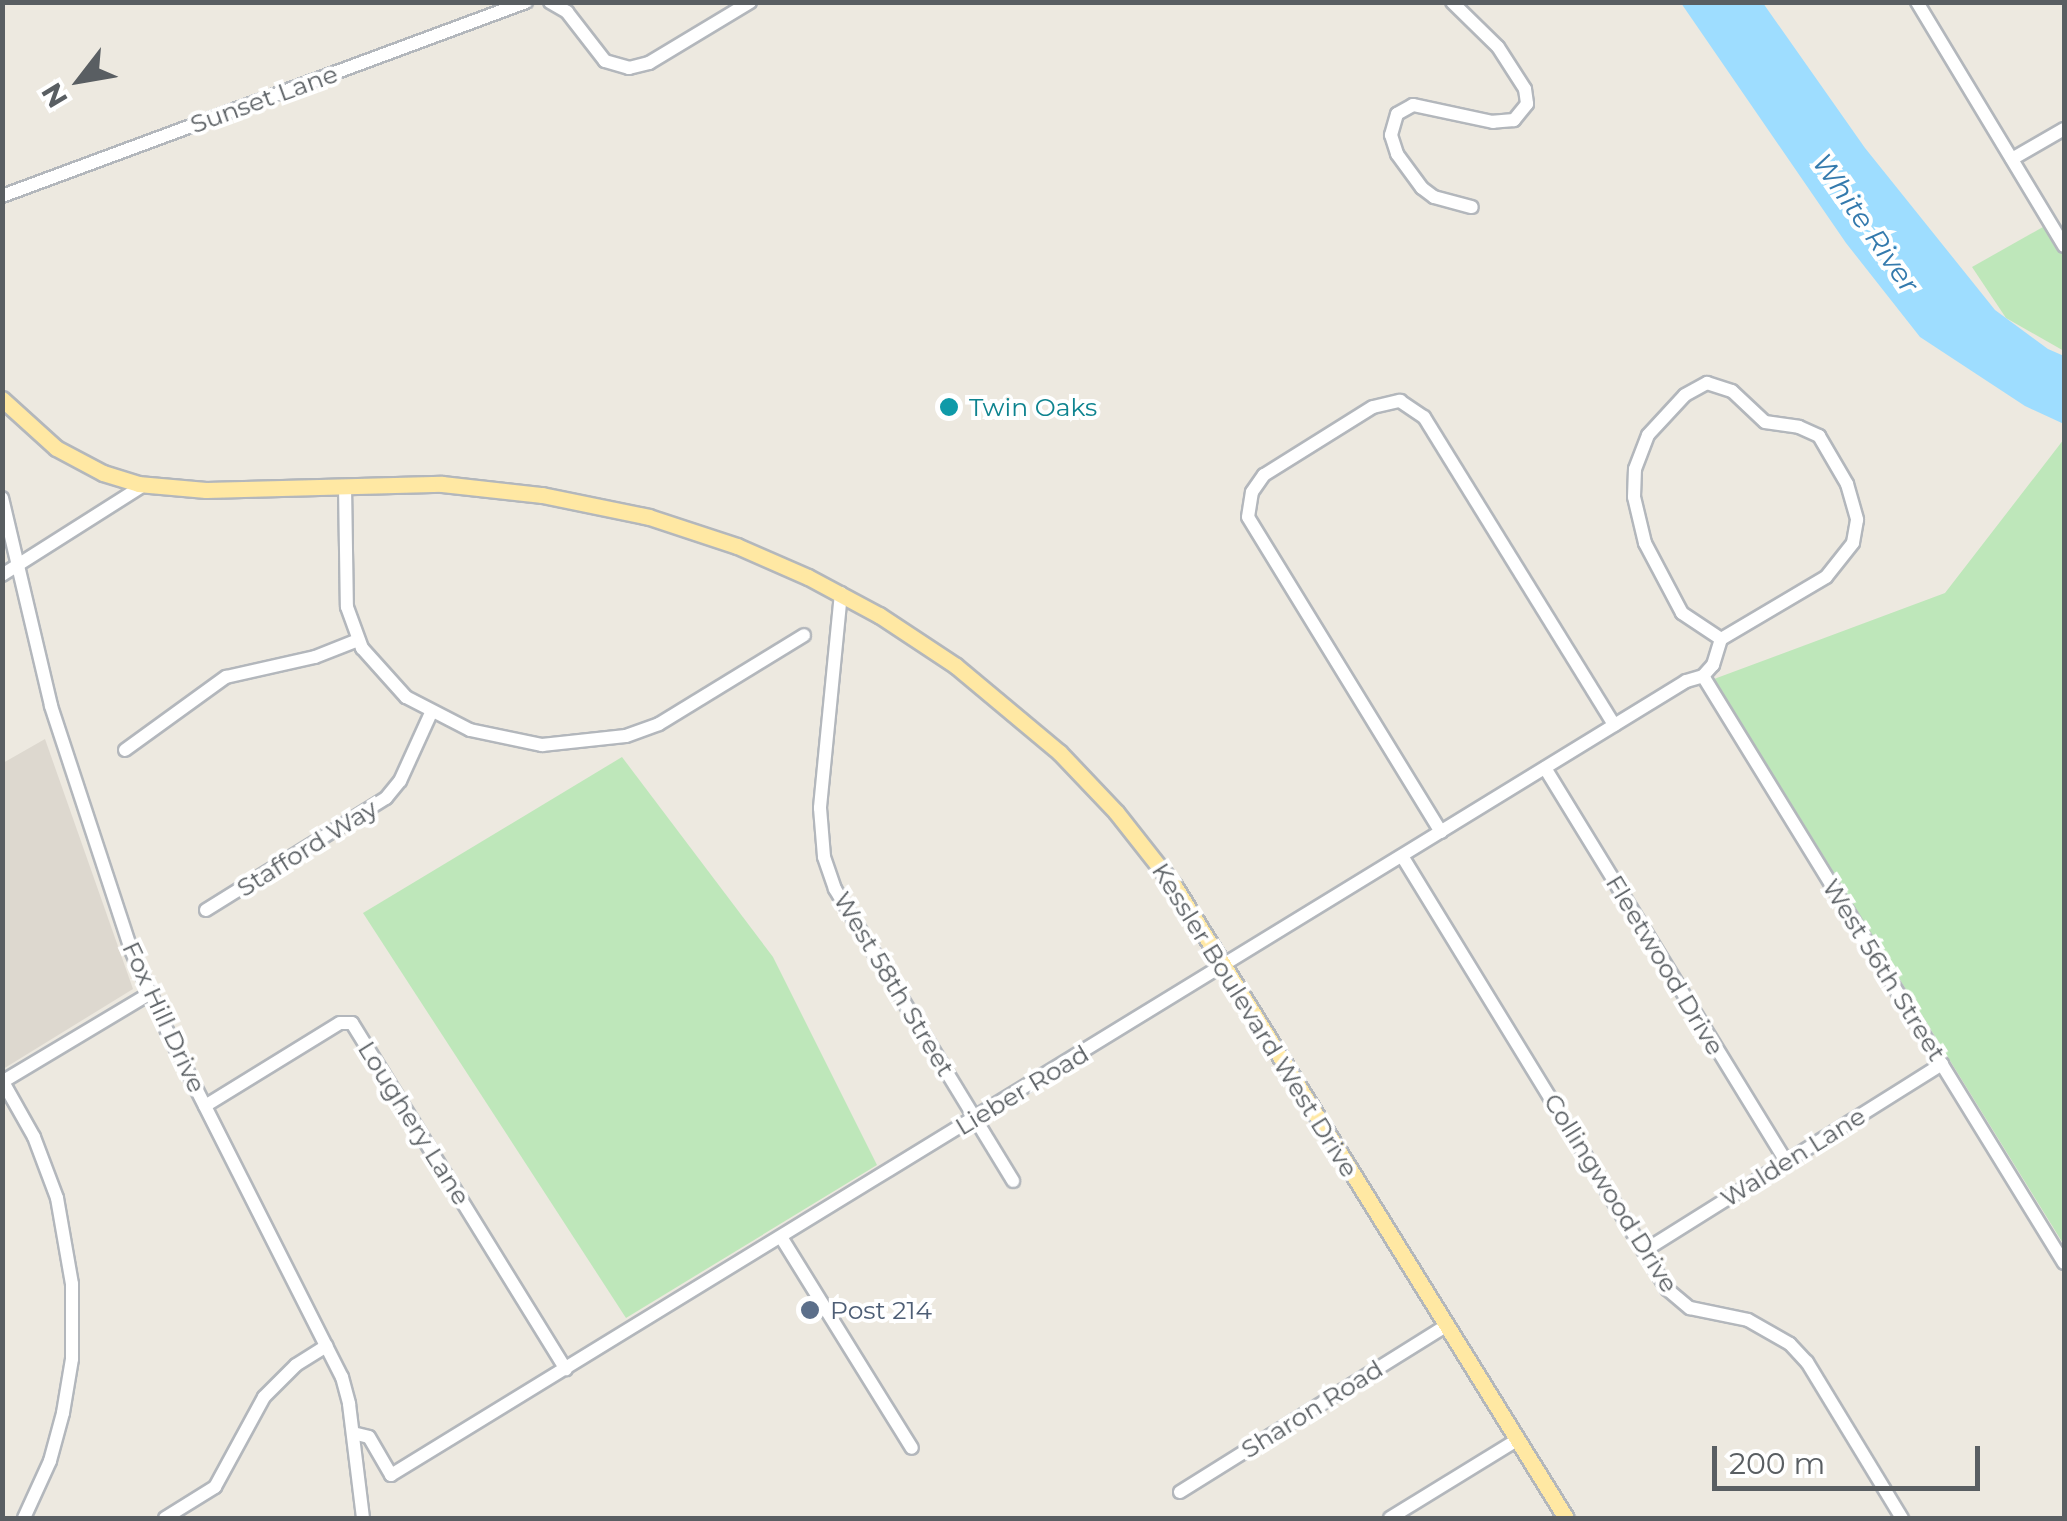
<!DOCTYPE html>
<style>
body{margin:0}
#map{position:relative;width:2067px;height:1521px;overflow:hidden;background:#ede9e0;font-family:Montserrat,sans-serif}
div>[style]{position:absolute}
.education>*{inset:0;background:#ddd8cf}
.green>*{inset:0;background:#bee7ba}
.water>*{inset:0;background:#9eddff}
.roads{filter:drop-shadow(2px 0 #b3b7bc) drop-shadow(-2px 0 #b3b7bc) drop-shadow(0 2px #b3b7bc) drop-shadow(0 -2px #b3b7bc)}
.minor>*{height:12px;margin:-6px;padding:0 6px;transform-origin:6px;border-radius:6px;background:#fff}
.major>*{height:15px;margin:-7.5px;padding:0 7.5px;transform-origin:7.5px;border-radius:7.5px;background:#ffe8a3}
.dots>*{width:28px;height:28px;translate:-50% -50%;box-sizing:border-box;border:5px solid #fff;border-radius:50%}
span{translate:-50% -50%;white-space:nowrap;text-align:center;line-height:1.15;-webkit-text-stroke:8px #fff;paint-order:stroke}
.street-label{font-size:25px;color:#595e62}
.culture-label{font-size:25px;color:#0d838f}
.left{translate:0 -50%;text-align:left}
.service-label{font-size:25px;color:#4e5e75}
.water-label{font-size:28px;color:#347aad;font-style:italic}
.frame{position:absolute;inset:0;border:5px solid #595e62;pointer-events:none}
.north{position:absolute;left:30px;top:30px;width:100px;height:100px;-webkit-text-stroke:8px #fff;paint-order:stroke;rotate:239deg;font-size:28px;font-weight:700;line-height:40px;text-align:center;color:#595e62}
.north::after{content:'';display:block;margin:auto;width:35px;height:45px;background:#595e62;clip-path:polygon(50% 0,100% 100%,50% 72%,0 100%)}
.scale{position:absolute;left:1712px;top:1446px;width:268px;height:45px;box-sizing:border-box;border:5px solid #595e62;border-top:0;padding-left:12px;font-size:30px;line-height:35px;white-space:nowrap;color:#595e62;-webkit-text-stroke:8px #fff;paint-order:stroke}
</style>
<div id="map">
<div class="education">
<div style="clip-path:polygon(45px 739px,133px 989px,3px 1069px,3px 763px)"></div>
</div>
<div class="green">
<div style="clip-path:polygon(2050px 223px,2064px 246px,2064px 351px,2006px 318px,1972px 267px)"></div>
<div style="clip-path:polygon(2064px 439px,2064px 1245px,1714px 679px,1945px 593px)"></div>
<div style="clip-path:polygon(622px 757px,773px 957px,877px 1165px,626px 1318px,363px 913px)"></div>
</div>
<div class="water">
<div style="clip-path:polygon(1681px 3px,1763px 3px,1865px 148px,1995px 310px,2048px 349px,2064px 356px,2064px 424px,2025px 406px,1920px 337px,1846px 243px)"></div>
</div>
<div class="roads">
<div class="minor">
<div style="left:550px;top:2px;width:20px;rotate:30deg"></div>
<div style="left:567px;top:12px;width:62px;rotate:52.2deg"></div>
<div style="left:605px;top:61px;width:25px;rotate:16deg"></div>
<div style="left:629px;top:68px;width:21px;rotate:-14deg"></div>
<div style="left:649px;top:63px;width:118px;rotate:-31.1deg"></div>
<div style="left:1452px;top:2px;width:64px;rotate:44.4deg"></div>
<div style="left:1498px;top:47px;width:50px;rotate:57.3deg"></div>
<div style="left:1525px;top:89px;width:15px;rotate:82deg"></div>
<div style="left:1527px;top:104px;width:21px;rotate:129deg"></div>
<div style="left:1514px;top:120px;width:21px;rotate:175deg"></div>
<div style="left:1493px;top:122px;width:82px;rotate:-168deg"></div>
<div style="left:1413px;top:105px;width:18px;rotate:151deg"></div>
<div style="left:1397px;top:114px;width:22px;rotate:106deg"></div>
<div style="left:1391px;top:135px;width:20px;rotate:72deg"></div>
<div style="left:1397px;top:154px;width:42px;rotate:53.7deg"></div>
<div style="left:1422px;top:188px;width:15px;rotate:37deg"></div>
<div style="left:1434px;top:197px;width:39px;rotate:15deg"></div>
<div style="left:1917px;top:2px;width:285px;rotate:58.9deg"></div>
<div style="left:2012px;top:159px;width:60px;rotate:-30deg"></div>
<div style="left:2px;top:196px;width:559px;rotate:-20.32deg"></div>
<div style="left:1707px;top:383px;width:26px;rotate:18deg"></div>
<div style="left:1732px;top:391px;width:45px;rotate:43.2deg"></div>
<div style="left:1765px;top:422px;width:34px;rotate:8deg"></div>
<div style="left:1799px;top:427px;width:22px;rotate:24deg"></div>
<div style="left:1819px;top:436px;width:56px;rotate:59.7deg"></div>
<div style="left:1847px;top:484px;width:37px;rotate:74deg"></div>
<div style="left:1857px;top:520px;width:23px;rotate:100deg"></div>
<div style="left:1853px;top:543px;width:43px;rotate:128.5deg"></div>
<div style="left:1826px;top:577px;width:122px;rotate:149.4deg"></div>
<div style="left:1721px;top:639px;width:47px;rotate:-146.3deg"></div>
<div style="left:1682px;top:613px;width:79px;rotate:-117.9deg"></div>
<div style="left:1645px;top:543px;width:47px;rotate:-103.4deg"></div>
<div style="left:1634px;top:497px;width:28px;rotate:-88deg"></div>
<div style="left:1635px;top:469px;width:36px;rotate:-69deg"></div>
<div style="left:1648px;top:435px;width:54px;rotate:-47.2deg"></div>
<div style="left:1685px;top:395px;width:25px;rotate:-29deg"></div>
<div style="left:345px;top:486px;width:121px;rotate:89.1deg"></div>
<div style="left:347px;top:607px;width:44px;rotate:69.9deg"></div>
<div style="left:362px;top:648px;width:66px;rotate:48.1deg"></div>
<div style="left:406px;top:697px;width:72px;rotate:27.3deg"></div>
<div style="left:470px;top:730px;width:74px;rotate:11.8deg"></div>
<div style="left:542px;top:745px;width:84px;rotate:-6.1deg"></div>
<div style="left:626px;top:736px;width:35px;rotate:-20deg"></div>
<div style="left:659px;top:724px;width:170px;rotate:-31.5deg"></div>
<div style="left:2px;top:498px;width:214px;rotate:76.7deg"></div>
<div style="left:51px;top:706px;width:257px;rotate:71.8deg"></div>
<div style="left:131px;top:950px;width:89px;rotate:66deg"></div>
<div style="left:167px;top:1031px;width:388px;rotate:63.2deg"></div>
<div style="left:342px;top:1377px;width:28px;rotate:75deg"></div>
<div style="left:349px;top:1404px;width:115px;rotate:83deg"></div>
<div style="left:2px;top:575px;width:168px;rotate:-32.4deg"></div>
<div style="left:841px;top:593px;width:216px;rotate:95.6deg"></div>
<div style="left:820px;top:808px;width:49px;rotate:85.3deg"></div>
<div style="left:824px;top:857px;width:34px;rotate:71deg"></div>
<div style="left:835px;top:889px;width:342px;rotate:58.6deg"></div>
<div style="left:1703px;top:676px;width:689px;rotate:58.41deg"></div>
<div style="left:1703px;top:676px;width:15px;rotate:-48deg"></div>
<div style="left:1713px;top:665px;width:27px;rotate:-73deg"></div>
<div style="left:125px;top:750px;width:125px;rotate:-35.9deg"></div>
<div style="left:226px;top:677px;width:91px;rotate:-12.7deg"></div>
<div style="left:315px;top:657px;width:46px;rotate:-21.6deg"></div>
<div style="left:1545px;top:768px;width:462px;rotate:58.5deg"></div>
<div style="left:1441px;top:832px;width:369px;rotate:-121.5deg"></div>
<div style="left:1248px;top:517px;width:25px;rotate:-81deg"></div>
<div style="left:1252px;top:492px;width:21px;rotate:-55deg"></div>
<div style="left:1264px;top:475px;width:128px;rotate:-32deg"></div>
<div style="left:1373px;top:407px;width:28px;rotate:-13deg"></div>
<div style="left:1400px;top:401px;width:29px;rotate:34deg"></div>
<div style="left:1424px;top:417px;width:362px;rotate:58.3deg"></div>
<div style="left:1402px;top:856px;width:508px;rotate:58.53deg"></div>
<div style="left:1667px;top:1289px;width:30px;rotate:40deg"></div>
<div style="left:1690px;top:1308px;width:59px;rotate:11.7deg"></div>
<div style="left:1748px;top:1320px;width:48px;rotate:29.7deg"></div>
<div style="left:1790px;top:1344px;width:25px;rotate:47deg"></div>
<div style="left:1807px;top:1362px;width:183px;rotate:58.7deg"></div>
<div style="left:206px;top:910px;width:212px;rotate:-31.9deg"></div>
<div style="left:386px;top:798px;width:22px;rotate:-51deg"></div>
<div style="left:400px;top:781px;width:75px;rotate:-65.5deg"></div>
<div style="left:2px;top:1082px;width:171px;rotate:-30.9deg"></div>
<div style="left:3px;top:1082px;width:63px;rotate:60.6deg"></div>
<div style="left:34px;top:1137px;width:65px;rotate:69.3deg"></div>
<div style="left:57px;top:1198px;width:87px;rotate:80.1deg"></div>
<div style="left:72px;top:1284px;width:75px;rotate:90deg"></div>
<div style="left:72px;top:1359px;width:55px;rotate:99.5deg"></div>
<div style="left:63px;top:1413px;width:50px;rotate:105.2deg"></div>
<div style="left:50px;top:1461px;width:63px;rotate:114.5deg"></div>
<div style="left:205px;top:1106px;width:158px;rotate:-31.6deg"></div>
<div style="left:340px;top:1023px;width:12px"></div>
<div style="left:352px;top:1023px;width:407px;rotate:58.3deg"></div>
<div style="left:781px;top:1237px;width:248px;rotate:58.2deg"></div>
<div style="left:1644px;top:1251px;width:352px;rotate:-32.1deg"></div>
<div style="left:353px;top:1433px;width:16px;rotate:14deg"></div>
<div style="left:369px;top:1437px;width:44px;rotate:59.9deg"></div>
<div style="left:391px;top:1475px;width:1519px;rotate:-31.51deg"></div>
<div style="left:1686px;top:681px;width:18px;rotate:-16deg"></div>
<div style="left:1180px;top:1492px;width:314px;rotate:-32deg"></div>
<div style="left:165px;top:1518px;width:59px;rotate:-31.8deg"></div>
<div style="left:215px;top:1487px;width:102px;rotate:-61.4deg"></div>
<div style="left:264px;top:1397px;width:45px;rotate:-45deg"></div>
<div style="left:296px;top:1365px;width:36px;rotate:-32deg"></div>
<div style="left:1390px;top:1518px;width:149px;rotate:-31.6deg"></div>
</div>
<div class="major">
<div style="left:2px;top:399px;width:73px;rotate:42.2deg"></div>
<div style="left:56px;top:448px;width:53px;rotate:28deg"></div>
<div style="left:103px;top:473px;width:37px;rotate:17deg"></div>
<div style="left:138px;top:484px;width:68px;rotate:5deg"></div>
<div style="left:206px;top:490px;width:236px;rotate:-1.5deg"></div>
<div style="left:442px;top:484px;width:101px;rotate:6.3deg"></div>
<div style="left:542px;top:495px;width:109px;rotate:11.6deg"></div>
<div style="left:649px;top:517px;width:93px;rotate:18.2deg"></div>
<div style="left:737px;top:546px;width:77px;rotate:23.6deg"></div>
<div style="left:808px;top:577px;width:81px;rotate:28.2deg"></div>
<div style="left:879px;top:615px;width:92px;rotate:33.5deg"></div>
<div style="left:956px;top:666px;width:134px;rotate:39.9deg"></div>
<div style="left:1059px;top:752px;width:83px;rotate:46.5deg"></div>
<div style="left:1116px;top:812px;width:95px;rotate:51.8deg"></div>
<div style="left:1175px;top:887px;width:742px;rotate:58.22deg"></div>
</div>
</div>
<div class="dots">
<div style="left:949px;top:407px;background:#0f9aa8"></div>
<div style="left:810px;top:1310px;background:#5c6f8a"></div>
</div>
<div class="street-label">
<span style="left:264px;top:99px;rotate:-20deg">Sunset Lane</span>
<span style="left:307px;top:848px;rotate:-32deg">Stafford Way</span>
<span style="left:1665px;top:965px;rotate:59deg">Fleetwood Drive</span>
<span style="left:1884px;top:970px;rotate:58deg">West 56th Street</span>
<span style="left:894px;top:984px;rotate:59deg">West 58th Street</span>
<span style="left:164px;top:1017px;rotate:65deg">Fox Hill Drive</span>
<span style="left:1255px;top:1020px;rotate:58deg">Kessler Boulevard West Drive</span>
<span style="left:1022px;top:1090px;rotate:-31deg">Lieber Road</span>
<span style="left:414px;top:1123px;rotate:58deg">Loughery Lane</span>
<span style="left:1793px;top:1157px;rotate:-32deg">Walden Lane</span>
<span style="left:1611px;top:1193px;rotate:58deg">Collingwood Drive</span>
<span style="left:1312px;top:1409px;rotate:-32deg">Sharon Road</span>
</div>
<div class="culture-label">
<span class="left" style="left:969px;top:407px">Twin Oaks</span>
</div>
<div class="service-label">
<span class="left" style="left:830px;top:1310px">Post 214</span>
</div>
<div class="water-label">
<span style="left:1866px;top:223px;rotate:55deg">White River</span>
</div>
<div class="frame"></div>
<div class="north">N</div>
<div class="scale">200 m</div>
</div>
